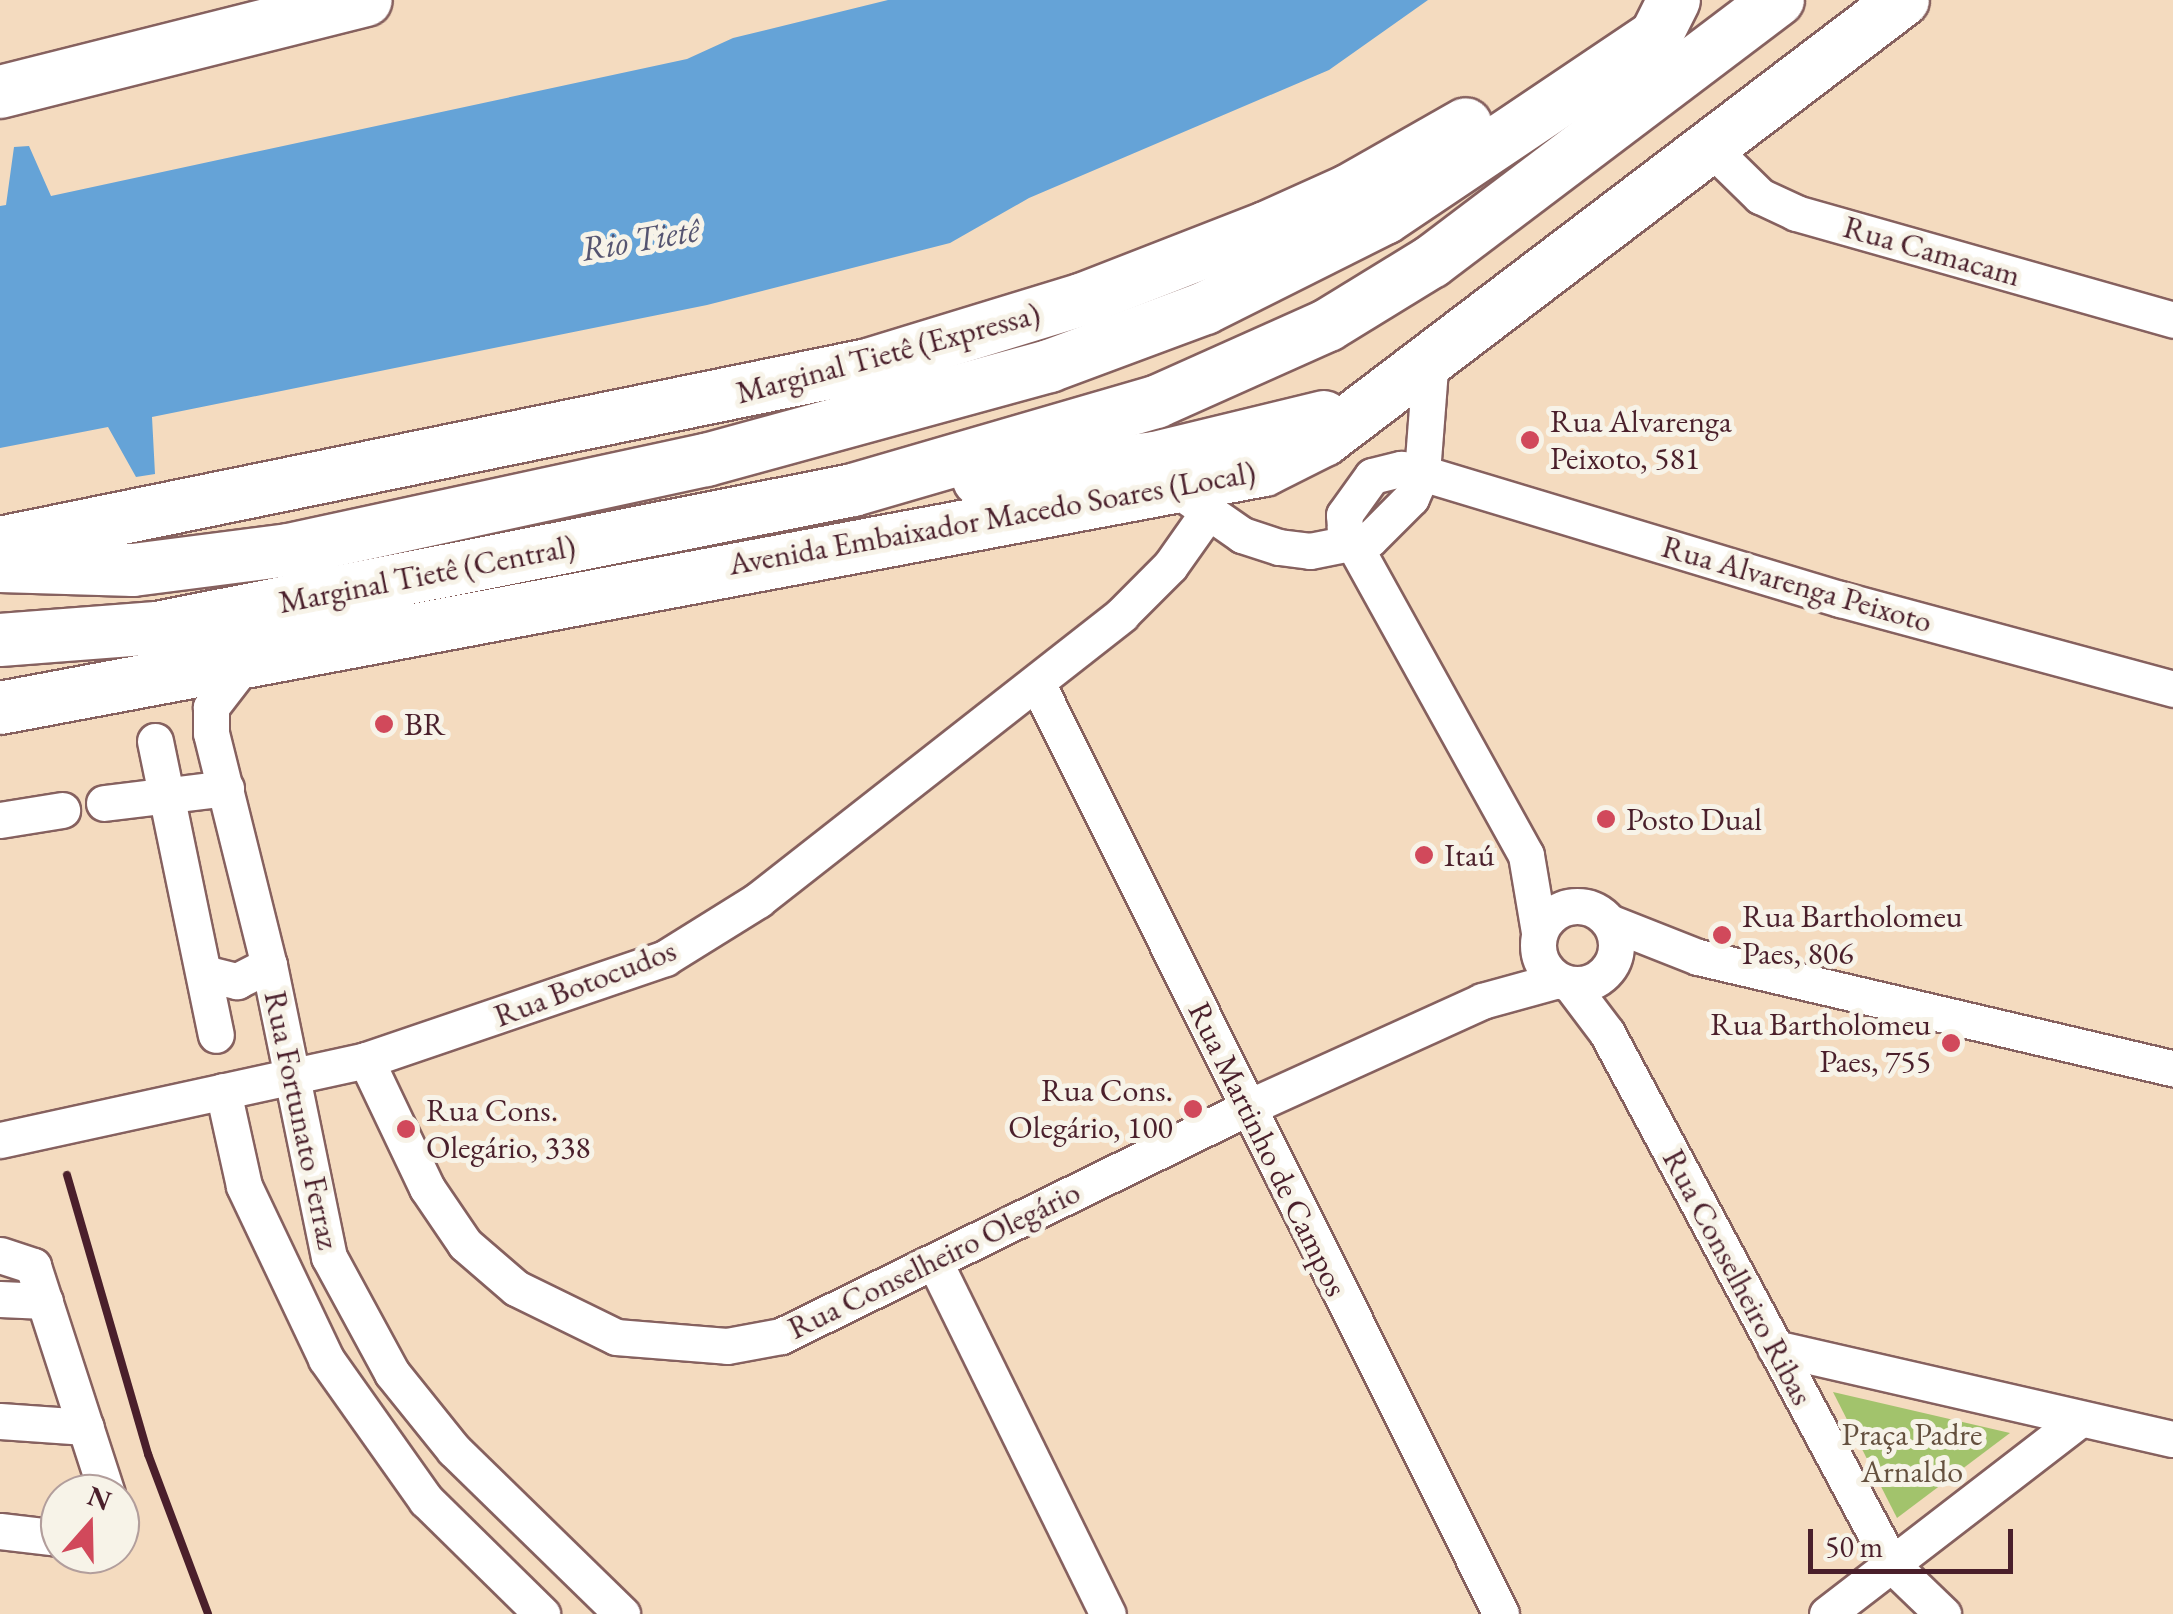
<!DOCTYPE html>
<meta charset="utf-8">
<style>
body{margin:0}
#map{position:relative;width:2173px;height:1614px;overflow:hidden;background:#f4dbbf;font-family:"EB Garamond",serif}
div>[style]{position:absolute}
.green>*{inset:0;background:#a2c36c}
.water>*{inset:0;background:#65a3d7}
.roads{filter:drop-shadow(2px 0 #86615f) drop-shadow(-2px 0 #86615f) drop-shadow(0 2px #86615f) drop-shadow(0 -2px #86615f)}
.minor>*{height:35px;margin:-17.5px;padding:0 17.5px;transform-origin:17.5px;border-radius:17.5px;background:#fff}
.minor>.ring{margin:-17.5px;padding:0;box-sizing:content-box;background:none;border:35px solid #fff;border-radius:50%}
.highway>*{height:52px;margin:-26px;padding:0 26px;transform-origin:26px;border-radius:26px;background:#fff}
.rail>*{height:8px;margin:-4px;padding:0 4px;transform-origin:4px;border-radius:4px;background:#4a1f2b}
.dots>*{width:28px;height:28px;translate:-50% -50%;box-sizing:border-box;border:5px solid #f7f3e8;border-radius:50%}
span{translate:-50% -50%;white-space:nowrap;text-align:center;line-height:1.15;-webkit-text-stroke:10px #f7f3e8;paint-order:stroke}
.street-label{font-size:32px;color:#4a1f2b}
.poi-label{font-size:32px;color:#4a1f2b}
.left{translate:0 -50%;text-align:left}
.right{translate:-100% -50%;text-align:right}
.park-label{font-size:32px;color:#64503e}
.water-label{font-size:35px;color:#555470;font-style:italic}
.north{position:absolute;left:40px;top:1474px;width:100px;height:100px;box-sizing:border-box;background:#f7f3e8;border:2px solid #b29e9c;border-radius:50%;rotate:20deg;font-size:28px;font-weight:700;line-height:40px;text-align:center;color:#4a1f2b}
.north::after{content:'';display:block;margin:auto;width:35px;height:45px;background:#d1495b;clip-path:polygon(50% 0,100% 100%,50% 72%,0 100%)}
.scale{position:absolute;left:1808px;top:1529px;width:205px;height:45px;box-sizing:border-box;border:5px solid #4a1f2b;border-top:0;padding-left:12px;font-size:30px;line-height:35px;white-space:nowrap;color:#4a1f2b;-webkit-text-stroke:8px #f7f3e8;paint-order:stroke}
</style>
<div id="map">
<div class="green">
<div style="clip-path:polygon(1833px 1392px,2010px 1433px,1897px 1518px)"></div>
</div>
<div class="water">
<div style="clip-path:polygon(888px 0,1428px 0,1329px 70px,1029px 198px,950px 243px,707px 305px,152px 417px,155px 474px,136px 477px,108px 427px,0 448px,0 206px,6px 205px,14px 147px,29px 146px,51px 196px,687px 59px,733px 38px)"></div>
</div>
<div class="roads">
<div class="minor">
<div style="left:1711px;top:148px;width:69px;rotate:44.4deg"></div>
<div style="left:1760px;top:196px;width:40px;rotate:25deg"></div>
<div style="left:1796px;top:213px;width:392px;rotate:15.8deg"></div>
<div style="left:1189px;top:498px;width:65px;rotate:34.9deg"></div>
<div style="left:1242px;top:535px;width:39px;rotate:18deg"></div>
<div style="left:1279px;top:547px;width:31px;rotate:7deg"></div>
<div style="left:1310px;top:551px;width:61px;rotate:-11.3deg"></div>
<div style="left:1370px;top:539px;width:58px;rotate:-45deg"></div>
<div style="left:1411px;top:498px;width:27px;rotate:-66deg"></div>
<div style="left:1422px;top:473px;width:117px;rotate:-85.6deg"></div>
<div style="left:248px;top:659px;width:61px;rotate:127.6deg"></div>
<div style="left:211px;top:707px;width:26px;rotate:90deg"></div>
<div style="left:211px;top:733px;width:239px;rotate:76deg"></div>
<div style="left:269px;top:965px;width:298px;rotate:78.4deg"></div>
<div style="left:329px;top:1257px;width:132px;rotate:61.5deg"></div>
<div style="left:392px;top:1373px;width:99px;rotate:51.2deg"></div>
<div style="left:454px;top:1450px;width:235px;rotate:44.3deg"></div>
<div style="left:1037px;top:683px;width:1040px;rotate:63.51deg"></div>
<div style="left:155px;top:741px;width:300px;rotate:78.3deg"></div>
<div style="left:104px;top:803px;width:123px;rotate:-7deg"></div>
<div style="left:0;top:820px;width:63px;rotate:-9.2deg"></div>
<div class="ring" style="left:1538px;top:906px;width:43px;height:43px"></div>
<div style="left:1609px;top:922px;width:96px;rotate:21.5deg"></div>
<div style="left:1698px;top:957px;width:488px;rotate:13.2deg"></div>
<div style="left:1539px;top:932px;width:78px;rotate:-99.6deg"></div>
<div style="left:1526px;top:855px;width:374px;rotate:-119deg"></div>
<div style="left:1345px;top:528px;width:13px;rotate:-94deg"></div>
<div style="left:1344px;top:515px;width:48px;rotate:-54.3deg"></div>
<div style="left:1372px;top:476px;width:30px;rotate:-14deg"></div>
<div style="left:1401px;top:469px;width:21px;rotate:11deg"></div>
<div style="left:1422px;top:473px;width:437px;rotate:16.8deg"></div>
<div style="left:1840px;top:599px;width:345px;rotate:15.1deg"></div>
<div style="left:204px;top:973px;width:34px;rotate:14deg"></div>
<div style="left:237px;top:981px;width:36px;rotate:-27deg"></div>
<div style="left:1570px;top:984px;width:61px;rotate:52.9deg"></div>
<div style="left:1607px;top:1033px;width:604px;rotate:61.82deg"></div>
<div style="left:1892px;top:1565px;width:71px;rotate:43.9deg"></div>
<div style="left:366px;top:1060px;width:142px;rotate:64.5deg"></div>
<div style="left:427px;top:1188px;width:68px;rotate:55.8deg"></div>
<div style="left:465px;top:1244px;width:67px;rotate:40.8deg"></div>
<div style="left:516px;top:1288px;width:111px;rotate:26.1deg"></div>
<div style="left:616px;top:1337px;width:111px;rotate:4.6deg"></div>
<div style="left:727px;top:1346px;width:55px;rotate:-10.5deg"></div>
<div style="left:781px;top:1336px;width:523px;rotate:-26.08deg"></div>
<div style="left:1251px;top:1106px;width:254px;rotate:-24.4deg"></div>
<div style="left:1482px;top:1001px;width:79px;rotate:-15.4deg"></div>
<div style="left:223px;top:1091px;width:97px;rotate:77.5deg"></div>
<div style="left:244px;top:1186px;width:191px;rotate:64.6deg"></div>
<div style="left:326px;top:1359px;width:173px;rotate:54.7deg"></div>
<div style="left:426px;top:1500px;width:163px;rotate:44.5deg"></div>
<div style="left:0;top:1140px;width:375px;rotate:-12.3deg"></div>
<div style="left:366px;top:1060px;width:316px;rotate:-18.8deg"></div>
<div style="left:665px;top:958px;width:110px;rotate:-31.9deg"></div>
<div style="left:758px;top:900px;width:462px;rotate:-38.1deg"></div>
<div style="left:1121px;top:615px;width:69px;rotate:-45deg"></div>
<div style="left:1170px;top:566px;width:62px;rotate:-54.8deg"></div>
<div style="left:0;top:1255px;width:35px;rotate:18deg"></div>
<div style="left:33px;top:1266px;width:240px;rotate:72deg"></div>
<div style="left:935px;top:1263px;width:391px;rotate:63.8deg"></div>
<div style="left:0;top:1299px;width:45px;rotate:2.5deg"></div>
<div style="left:1775px;top:1348px;width:408px;rotate:12.9deg"></div>
<div style="left:0;top:1421px;width:86px;rotate:4deg"></div>
<div style="left:0;top:1531px;width:60px;rotate:6.7deg"></div>
<div style="left:1827px;top:1614px;width:318px;rotate:-37.6deg"></div>
</div>
<div class="highway">
<div style="left:0;top:92px;width:377px;rotate:-14.1deg"></div>
<div style="left:979px;top:480px;width:177px;rotate:-7.1deg"></div>
<div style="left:1155px;top:458px;width:174px;rotate:-13.6deg"></div>
<div style="left:0;top:543px;width:886px;rotate:-11.59deg"></div>
<div style="left:868px;top:365px;width:223px;rotate:-17deg"></div>
<div style="left:1081px;top:300px;width:199px;rotate:-21.3deg"></div>
<div style="left:1266px;top:228px;width:92px;rotate:-24.3deg"></div>
<div style="left:1350px;top:190px;width:133px;rotate:-29.6deg"></div>
<div style="left:0;top:566px;width:133px;rotate:1.7deg"></div>
<div style="left:133px;top:570px;width:157px;rotate:-7.3deg"></div>
<div style="left:289px;top:550px;width:427px;rotate:-12.2deg"></div>
<div style="left:706px;top:460px;width:356px;rotate:-15.3deg"></div>
<div style="left:1049px;top:366px;width:166px;rotate:-20.4deg"></div>
<div style="left:1205px;top:308px;width:201px;rotate:-26.6deg"></div>
<div style="left:1385px;top:218px;width:326px;rotate:-33.9deg"></div>
<div style="left:1656px;top:36px;width:40px;rotate:-63.4deg"></div>
<div style="left:0;top:640px;width:157px;rotate:-4.4deg"></div>
<div style="left:157px;top:628px;width:710px;rotate:-11.21deg"></div>
<div style="left:853px;top:490px;width:316px;rotate:-16.2deg"></div>
<div style="left:1156px;top:402px;width:188px;rotate:-24.1deg"></div>
<div style="left:1328px;top:325px;width:121px;rotate:-31.5deg"></div>
<div style="left:1431px;top:262px;width:435px;rotate:-37.1deg"></div>
<div style="left:0;top:708px;width:1286px;rotate:-10.66deg"></div>
<div style="left:1264px;top:470px;width:67px;rotate:-26.6deg"></div>
<div style="left:1324px;top:440px;width:727px;rotate:-37.23deg"></div>
</div>
</div>
<div class="rail">
<div style="left:67px;top:1175px;width:291px;rotate:73.8deg"></div>
<div style="left:148px;top:1454px;width:171px;rotate:69.4deg"></div>
</div>
<div class="dots">
<div style="left:1530px;top:440px;background:#d1495b"></div>
<div style="left:384px;top:724px;background:#d1495b"></div>
<div style="left:1606px;top:819px;background:#d1495b"></div>
<div style="left:1424px;top:855px;background:#d1495b"></div>
<div style="left:1722px;top:935px;background:#d1495b"></div>
<div style="left:1951px;top:1043px;background:#d1495b"></div>
<div style="left:1193px;top:1109px;background:#d1495b"></div>
<div style="left:406px;top:1129px;background:#d1495b"></div>
</div>
<div class="street-label">
<span style="left:1932px;top:251px;rotate:16deg">Rua Camacam</span>
<span style="left:888px;top:353px;rotate:-15deg">Marginal Tietê (Expressa)</span>
<span style="left:992px;top:518px;rotate:-10deg">Avenida Embaixador Macedo Soares (Local)</span>
<span style="left:427px;top:574px;rotate:-11deg">Marginal Tietê (Central)</span>
<span style="left:1797px;top:584px;rotate:16deg">Rua Alvarenga Peixoto</span>
<span style="left:585px;top:983px;rotate:-21deg">Rua Botocudos</span>
<span style="left:302px;top:1120px;rotate:78deg">Rua Fortunato Ferraz</span>
<span style="left:1268px;top:1149px;rotate:64deg">Rua Martinho de Campos</span>
<span style="left:934px;top:1260px;rotate:-26deg">Rua Conselheiro Olegário</span>
<span style="left:1738px;top:1277px;rotate:62deg">Rua Conselheiro Ribas</span>
</div>
<div class="poi-label">
<span class="left" style="left:1550px;top:440px">Rua Alvarenga<br>Peixoto, 581</span>
<span class="left" style="left:404px;top:724px">BR</span>
<span class="left" style="left:1626px;top:819px">Posto Dual</span>
<span class="left" style="left:1444px;top:855px">Itaú</span>
<span class="left" style="left:1742px;top:935px">Rua Bartholomeu<br>Paes, 806</span>
<span class="right" style="left:1931px;top:1043px">Rua Bartholomeu<br>Paes, 755</span>
<span class="right" style="left:1173px;top:1109px">Rua Cons.<br>Olegário, 100</span>
<span class="left" style="left:426px;top:1129px">Rua Cons.<br>Olegário, 338</span>
</div>
<div class="park-label">
<span style="left:1912px;top:1453px">Praça Padre<br>Arnaldo</span>
</div>
<div class="water-label">
<span style="left:640px;top:239px;rotate:-10deg">Rio Tietê</span>
</div>
<div class="north">N</div>
<div class="scale">50 m</div>
</div>
